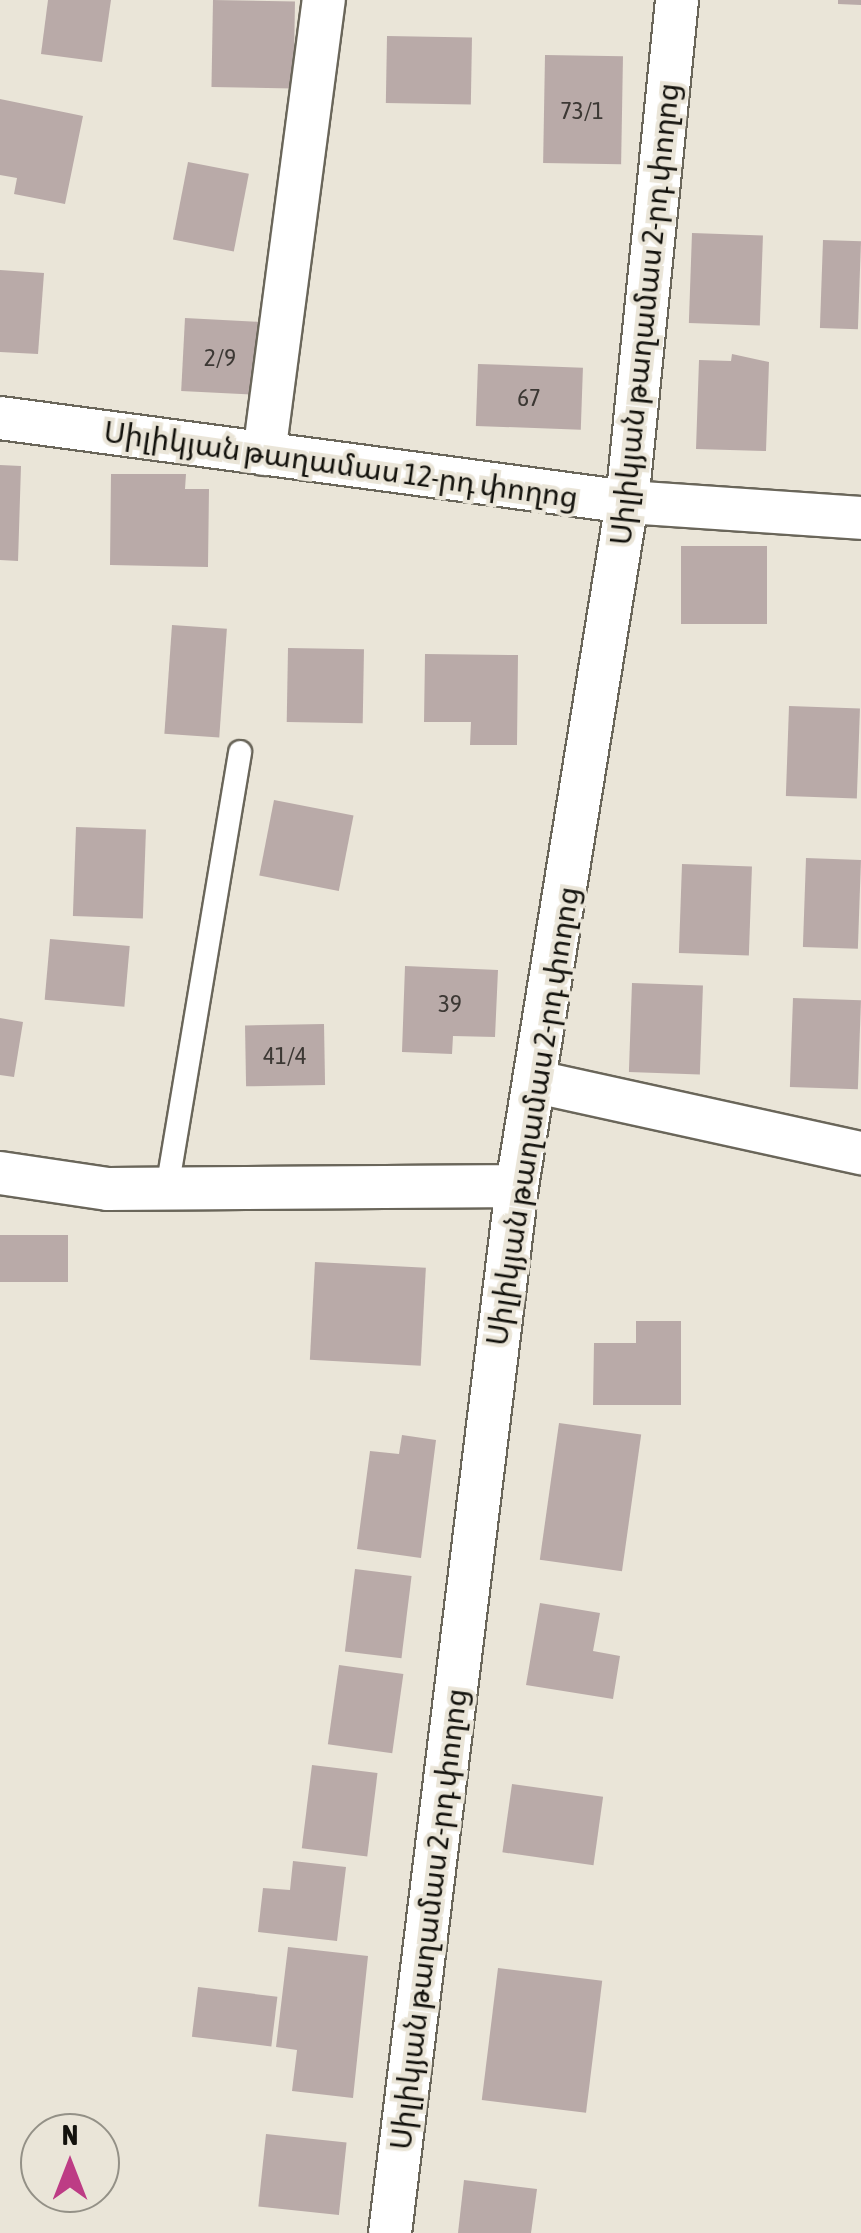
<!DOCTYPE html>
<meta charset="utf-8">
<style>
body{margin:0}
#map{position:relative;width:861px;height:2233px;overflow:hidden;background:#eae5d8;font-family:"Asap Condensed","Noto Sans Armenian",sans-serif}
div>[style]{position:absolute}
.building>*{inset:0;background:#b9aaa8;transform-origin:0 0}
.roads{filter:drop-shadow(2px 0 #6a665a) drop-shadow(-2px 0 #6a665a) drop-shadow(0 2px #6a665a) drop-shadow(0 -2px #6a665a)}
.lane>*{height:22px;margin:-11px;padding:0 11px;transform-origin:11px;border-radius:11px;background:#fff}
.street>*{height:42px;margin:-21px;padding:0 21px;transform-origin:21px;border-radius:21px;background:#fff}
span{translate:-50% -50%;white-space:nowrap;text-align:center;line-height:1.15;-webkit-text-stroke:8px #eae5d8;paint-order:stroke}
.number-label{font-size:25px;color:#3c3834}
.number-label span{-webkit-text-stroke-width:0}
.street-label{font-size:30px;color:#13120d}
.north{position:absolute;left:20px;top:2113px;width:100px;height:100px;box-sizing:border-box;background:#eae5d8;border:2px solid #949187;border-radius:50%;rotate:0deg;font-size:28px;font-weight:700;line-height:40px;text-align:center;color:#13120d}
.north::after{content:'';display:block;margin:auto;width:35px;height:45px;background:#bd3c85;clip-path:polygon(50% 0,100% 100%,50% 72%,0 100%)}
</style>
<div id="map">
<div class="building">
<div style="clip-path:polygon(48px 0,111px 0,102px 62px,41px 54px)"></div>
<div style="left:213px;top:0;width:82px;height:87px;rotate:1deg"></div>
<div style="clip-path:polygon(838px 0,861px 0,861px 5px,838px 4px)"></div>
<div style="left:387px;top:36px;width:85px;height:67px;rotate:1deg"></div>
<div style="left:545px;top:55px;width:78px;height:108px;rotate:1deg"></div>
<div style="clip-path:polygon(0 99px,83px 116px,65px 204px,14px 194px,17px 178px,0 175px)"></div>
<div style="left:188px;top:162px;width:62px;height:79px;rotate:11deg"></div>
<div style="left:692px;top:233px;width:71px;height:90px;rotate:2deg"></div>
<div style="left:823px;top:240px;width:38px;height:88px;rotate:2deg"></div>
<div style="clip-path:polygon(0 270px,44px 273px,38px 354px,0 352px)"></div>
<div style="left:185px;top:318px;width:75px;height:73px;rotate:3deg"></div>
<div style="clip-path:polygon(732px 354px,769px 362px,766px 451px,696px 449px,699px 360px,731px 361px)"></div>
<div style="left:478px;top:364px;width:105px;height:62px;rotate:2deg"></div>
<div style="clip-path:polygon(0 465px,21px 466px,18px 561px,0 560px)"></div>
<div style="clip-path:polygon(111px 474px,186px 474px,185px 489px,209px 489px,208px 567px,110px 565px)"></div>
<div style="left:767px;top:546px;width:78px;height:86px;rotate:90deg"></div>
<div style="left:172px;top:625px;width:55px;height:109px;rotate:4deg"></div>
<div style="left:288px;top:648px;width:76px;height:74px;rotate:1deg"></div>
<div style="clip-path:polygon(425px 654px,518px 655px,517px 745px,470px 745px,471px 722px,424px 722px)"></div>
<div style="left:789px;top:706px;width:71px;height:90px;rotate:2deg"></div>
<div style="left:274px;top:800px;width:81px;height:77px;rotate:11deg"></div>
<div style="left:76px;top:827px;width:70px;height:89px;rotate:2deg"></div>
<div style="left:806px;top:858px;width:55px;height:89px;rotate:2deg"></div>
<div style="left:682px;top:864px;width:70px;height:89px;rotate:2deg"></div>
<div style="left:50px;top:939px;width:80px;height:61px;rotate:5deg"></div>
<div style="clip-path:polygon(405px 966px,498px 970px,495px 1037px,453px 1036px,452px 1054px,402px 1052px)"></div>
<div style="left:632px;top:983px;width:71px;height:89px;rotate:2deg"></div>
<div style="left:793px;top:998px;width:68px;height:89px;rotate:2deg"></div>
<div style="clip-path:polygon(0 1018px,23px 1022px,14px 1077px,0 1075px)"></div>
<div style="left:324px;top:1024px;width:61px;height:79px;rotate:89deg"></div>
<div style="left:0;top:1235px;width:68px;height:47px"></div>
<div style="left:315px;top:1262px;width:111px;height:98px;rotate:3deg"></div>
<div style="clip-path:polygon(636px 1321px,681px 1321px,681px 1405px,593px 1405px,594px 1343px,636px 1343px)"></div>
<div style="left:559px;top:1423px;width:83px;height:138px;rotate:8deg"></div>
<div style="clip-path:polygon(402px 1435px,436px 1440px,421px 1558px,357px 1549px,370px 1451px,399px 1454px)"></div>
<div style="left:355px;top:1569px;width:57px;height:83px;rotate:7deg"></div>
<div style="clip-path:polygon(540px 1603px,600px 1613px,593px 1651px,620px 1656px,613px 1699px,526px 1685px)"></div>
<div style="left:339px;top:1665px;width:65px;height:80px;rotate:8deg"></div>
<div style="left:312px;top:1765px;width:66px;height:84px;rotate:7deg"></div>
<div style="left:512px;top:1784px;width:92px;height:69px;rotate:8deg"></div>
<div style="clip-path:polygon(293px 1861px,346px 1867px,337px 1941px,258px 1932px,263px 1888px,290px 1890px)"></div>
<div style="clip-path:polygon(288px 1947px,368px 1956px,353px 2098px,292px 2091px,297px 2050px,276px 2047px)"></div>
<div style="left:498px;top:1968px;width:105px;height:133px;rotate:7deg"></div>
<div style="left:198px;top:1987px;width:80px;height:50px;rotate:7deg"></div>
<div style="left:266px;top:2134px;width:81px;height:73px;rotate:6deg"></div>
<div style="clip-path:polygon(464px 2180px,537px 2189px,531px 2233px,458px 2233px)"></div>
</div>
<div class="roads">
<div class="lane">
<div style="left:167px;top:1189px;width:443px;rotate:-80.5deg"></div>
</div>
<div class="street">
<div style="left:0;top:418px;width:633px;rotate:7.63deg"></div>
<div style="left:627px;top:502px;width:235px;rotate:3.9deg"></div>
<div style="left:264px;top:454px;width:458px;rotate:-82.5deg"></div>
<div style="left:537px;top:1082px;width:332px;rotate:12.4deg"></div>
<div style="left:0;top:1173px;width:109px;rotate:8.4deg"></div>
<div style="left:108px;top:1189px;width:409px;rotate:-0.4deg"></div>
<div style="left:390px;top:2233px;width:1055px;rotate:-83.08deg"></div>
<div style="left:517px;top:1186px;width:693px;rotate:-80.86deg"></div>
<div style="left:627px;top:502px;width:504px;rotate:-84.31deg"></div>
</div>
</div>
<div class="number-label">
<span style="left:582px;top:110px">73/1</span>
<span style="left:220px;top:357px">2/9</span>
<span style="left:529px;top:397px">67</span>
<span style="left:450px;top:1003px">39</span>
<span style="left:285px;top:1055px">41/4</span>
</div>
<div class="street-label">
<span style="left:644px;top:314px;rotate:-84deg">Սիլիկյան թաղամաս 2-րդ փողոց</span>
<span style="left:341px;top:464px;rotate:8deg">Սիլիկյան թաղամաս 12-րդ փողոց</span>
<span style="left:532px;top:1116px;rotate:-81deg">Սիլիկյան թաղամաս 2-րդ փողոց</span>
<span style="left:428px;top:1919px;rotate:-83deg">Սիլիկյան թաղամաս 2-րդ փողոց</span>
</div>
<div class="north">N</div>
</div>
